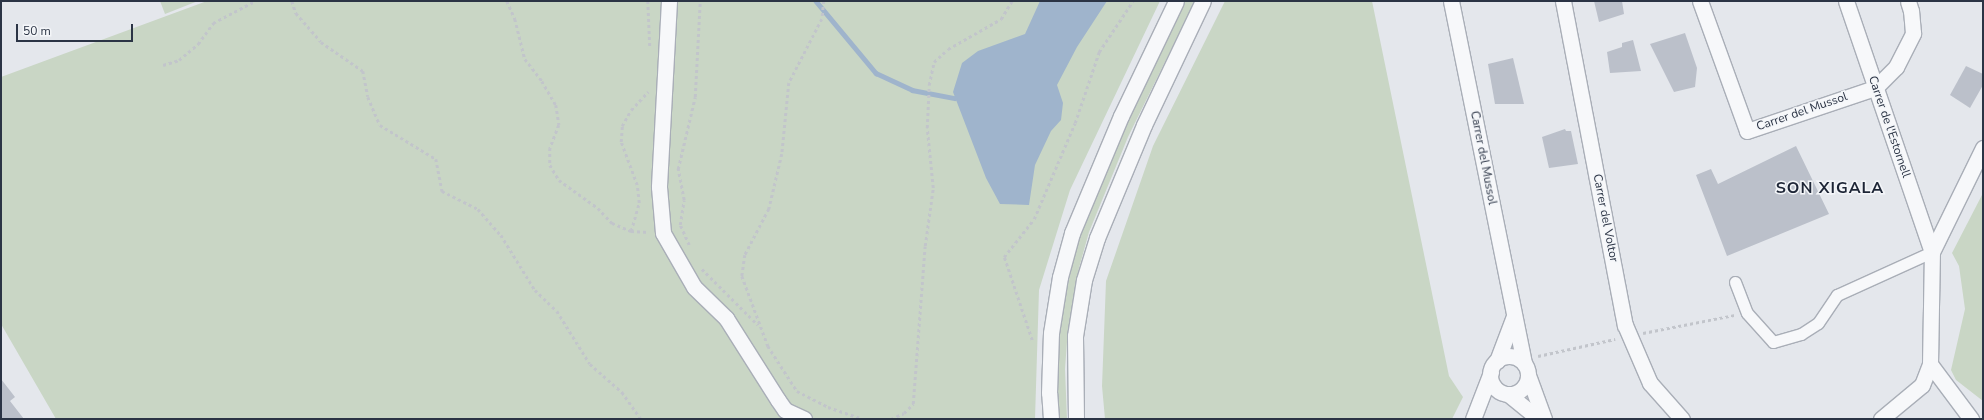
<!DOCTYPE html>
<style>
body{margin:0}
#map{position:relative;width:1984px;height:420px;overflow:hidden;background:#e4e7ec;font-family:"Nunito Sans",sans-serif}
div>[style]{position:absolute}
.green>*{inset:0;background:#c9d6c5}
.water>*{inset:0;background:#9fb4cc}
.stream>*{height:4.5px;margin:-2.25px;padding:0 2.25px;transform-origin:2.25px;border-radius:2.25px;background:#9fb4cc}
.building>*{inset:0;background:#bbc0ca}
.path>*{height:2.5px;margin-top:-1.25px;transform-origin:0;background:repeating-linear-gradient(90deg,#c2c5cb 0 3px,transparent 0 6px)}
.roads{filter:drop-shadow(1px 0 #a9aeb7) drop-shadow(-1px 0 #a9aeb7) drop-shadow(0 1px #a9aeb7) drop-shadow(0 -1px #a9aeb7)}
.pedestrian>*{height:11px;margin:-5.5px;padding:0 5.5px;transform-origin:5.5px;border-radius:5.5px;background:#f7f8fa}
.minor>*{height:15px;margin:-7.5px;padding:0 7.5px;transform-origin:7.5px;border-radius:7.5px;background:#f7f8fa}
.minor>.ring{margin:-7.5px;padding:0;box-sizing:content-box;background:none;border:15px solid #f7f8fa;border-radius:50%}
span{translate:-50% -50%;white-space:nowrap;text-align:center;line-height:1.15;-webkit-text-stroke:3px #f4f6f9;paint-order:stroke}
.street-label{font-size:12px;color:#2b3445}
.district-label{font-size:16px;color:#1d2536;font-weight:700;letter-spacing:1px}
.frame{position:absolute;inset:0;border:2px solid #2b3445;pointer-events:none}
.scale{position:absolute;left:16px;top:24px;width:117px;height:18px;box-sizing:border-box;border:2px solid #2b3445;border-top:0;padding-left:5px;font-size:12px;line-height:14px;white-space:nowrap;color:#2b3445;-webkit-text-stroke:3px #f4f6f9;paint-order:stroke}
</style>
<div id="map">
<div class="green">
<div style="clip-path:polygon(160px 1px,198px 1px,165px 14px)"></div>
<div style="clip-path:polygon(207px 1px,1160px 1px,1070px 190px,1039px 290px,1035px 419px,56px 419px,1px 324px,1px 77px)"></div>
<div style="clip-path:polygon(1185px 1px,1195px 1px,1128px 137px,1089px 232px,1079px 268px,1067px 342px,1065px 369px,1067px 419px,1059px 419px,1056px 359px,1063px 307px,1077px 244px,1115px 146px)"></div>
<div style="clip-path:polygon(1225px 1px,1372px 1px,1449px 376px,1463px 397px,1452px 419px,1105px 419px,1102px 386px,1106px 281px,1153px 146px)"></div>
<div style="clip-path:polygon(1983px 193px,1983px 401px,1956px 380px,1951px 370px,1965px 309px,1959px 266px,1952px 253px)"></div>
</div>
<div class="water">
<div style="clip-path:polygon(1040px 1px,1107px 1px,1077px 47px,1057px 85px,1063px 103px,1061px 120px,1051px 131px,1035px 165px,1029px 205px,1000px 204px,986px 178px,953px 92px,962px 63px,978px 51px,1025px 34px)"></div>
</div>
<div class="stream">
<div style="left:816px;top:1px;width:94px;rotate:50.2deg"></div>
<div style="left:876px;top:73px;width:40px;rotate:25deg"></div>
<div style="left:912px;top:90px;width:43px;rotate:10.8deg"></div>
</div>
<div class="building">
<div style="clip-path:polygon(1594px 1px,1622px 1px,1624px 14px,1599px 22px)"></div>
<div style="clip-path:polygon(1685px 33px,1697px 68px,1695px 87px,1674px 92px,1650px 44px)"></div>
<div style="clip-path:polygon(1633px 40px,1641px 71px,1610px 73px,1607px 52px,1622px 47px,1622px 43px)"></div>
<div style="clip-path:polygon(1513px 58px,1524px 104px,1495px 104px,1488px 64px)"></div>
<div style="clip-path:polygon(1966px 66px,1983px 74px,1983px 85px,1970px 108px,1950px 95px)"></div>
<div style="clip-path:polygon(1565px 129px,1566px 131px,1571px 131px,1578px 164px,1549px 168px,1542px 137px)"></div>
<div style="clip-path:polygon(1796px 146px,1829px 214px,1727px 256px,1696px 175px,1711px 169px,1718px 184px)"></div>
<div style="clip-path:polygon(1px 379px,15px 397px,10px 401px,24px 419px,1px 419px)"></div>
</div>
<div class="path">
<div style="left:292px;top:1px;width:13px;rotate:72deg"></div>
<div style="left:296px;top:13px;width:38px;rotate:49deg"></div>
<div style="left:321px;top:42px;width:51px;rotate:34.6deg"></div>
<div style="left:363px;top:71px;width:26px;rotate:79deg"></div>
<div style="left:368px;top:97px;width:30px;rotate:67deg"></div>
<div style="left:380px;top:125px;width:66px;rotate:31.3deg"></div>
<div style="left:436px;top:159px;width:33px;rotate:79deg"></div>
<div style="left:442px;top:191px;width:40px;rotate:26.6deg"></div>
<div style="left:478px;top:209px;width:35px;rotate:49deg"></div>
<div style="left:501px;top:235px;width:65px;rotate:58.3deg"></div>
<div style="left:535px;top:290px;width:30px;rotate:44deg"></div>
<div style="left:557px;top:311px;width:62px;rotate:58.1deg"></div>
<div style="left:590px;top:364px;width:43px;rotate:41.2deg"></div>
<div style="left:622px;top:392px;width:33px;rotate:55deg"></div>
<div style="left:507px;top:1px;width:20px;rotate:66deg"></div>
<div style="left:515px;top:19px;width:41px;rotate:76deg"></div>
<div style="left:525px;top:59px;width:28px;rotate:52deg"></div>
<div style="left:542px;top:81px;width:28px;rotate:60deg"></div>
<div style="left:556px;top:105px;width:20px;rotate:81deg"></div>
<div style="left:559px;top:125px;width:25px;rotate:111deg"></div>
<div style="left:550px;top:148px;width:17px;rotate:90deg"></div>
<div style="left:550px;top:165px;width:17px;rotate:59deg"></div>
<div style="left:559px;top:180px;width:48px;rotate:35.7deg"></div>
<div style="left:598px;top:208px;width:21px;rotate:47deg"></div>
<div style="left:612px;top:223px;width:21px;rotate:23deg"></div>
<div style="left:631px;top:231px;width:18px;rotate:3deg"></div>
<div style="left:648px;top:1px;width:46px;rotate:87.5deg"></div>
<div style="left:824px;top:1px;width:18px;rotate:96deg"></div>
<div style="left:822px;top:19px;width:72px;rotate:117.3deg"></div>
<div style="left:789px;top:83px;width:71px;rotate:95.6deg"></div>
<div style="left:782px;top:154px;width:57px;rotate:103.3deg"></div>
<div style="left:769px;top:209px;width:52px;rotate:117.6deg"></div>
<div style="left:745px;top:255px;width:21px;rotate:98deg"></div>
<div style="left:742px;top:276px;width:75px;rotate:69.6deg"></div>
<div style="left:768px;top:346px;width:54px;rotate:57.2deg"></div>
<div style="left:797px;top:391px;width:35px;rotate:27deg"></div>
<div style="left:828px;top:407px;width:37px;rotate:19deg"></div>
<div style="left:163px;top:65px;width:17px;rotate:-17deg"></div>
<div style="left:179px;top:60px;width:25px;rotate:-40deg"></div>
<div style="left:198px;top:44px;width:26px;rotate:-54deg"></div>
<div style="left:213px;top:23px;width:47px;rotate:-27.6deg"></div>
<div style="left:631px;top:231px;width:29px;rotate:-74deg"></div>
<div style="left:639px;top:203px;width:18px;rotate:-96deg"></div>
<div style="left:637px;top:185px;width:46px;rotate:-110.4deg"></div>
<div style="left:621px;top:142px;width:16px;rotate:-86deg"></div>
<div style="left:622px;top:126px;width:18px;rotate:-61deg"></div>
<div style="left:631px;top:110px;width:25px;rotate:-47deg"></div>
<div style="left:689px;top:245px;width:22px;rotate:-114deg"></div>
<div style="left:680px;top:225px;width:25px;rotate:-81deg"></div>
<div style="left:684px;top:200px;width:32px;rotate:-101deg"></div>
<div style="left:678px;top:169px;width:74px;rotate:-76.7deg"></div>
<div style="left:695px;top:97px;width:96px;rotate:-87deg"></div>
<div style="left:702px;top:269px;width:79px;rotate:45deg"></div>
<div style="left:1643px;top:333px;width:94px;rotate:-11.1deg"></div>
<div style="left:1032px;top:340px;width:88px;rotate:-108.6deg"></div>
<div style="left:1004px;top:257px;width:48px;rotate:-51.7deg"></div>
<div style="left:1034px;top:219px;width:104px;rotate:-66.9deg"></div>
<div style="left:1075px;top:123px;width:75px;rotate:-71.3deg"></div>
<div style="left:1099px;top:52px;width:61px;rotate:-56.3deg"></div>
<div style="left:1538px;top:356px;width:79px;rotate:-12.4deg"></div>
<div style="left:891px;top:419px;width:14px;rotate:-25deg"></div>
<div style="left:904px;top:413px;width:13px;rotate:-45deg"></div>
<div style="left:913px;top:404px;width:158px;rotate:-85.7deg"></div>
<div style="left:925px;top:246px;width:59px;rotate:-82.1deg"></div>
<div style="left:933px;top:188px;width:60px;rotate:-95.7deg"></div>
<div style="left:927px;top:128px;width:43px;rotate:-87.3deg"></div>
<div style="left:929px;top:85px;width:24px;rotate:-78deg"></div>
<div style="left:934px;top:62px;width:19px;rotate:-43deg"></div>
<div style="left:948px;top:49px;width:61px;rotate:-29.5deg"></div>
<div style="left:1001px;top:19px;width:21px;rotate:-59deg"></div>
</div>
<div class="roads">
<div class="pedestrian">
<div style="left:1735px;top:282px;width:33px;rotate:69deg"></div>
<div style="left:1747px;top:313px;width:39px;rotate:48deg"></div>
<div style="left:1773px;top:342px;width:29px;rotate:-16deg"></div>
<div style="left:1801px;top:334px;width:20px;rotate:-33deg"></div>
<div style="left:1818px;top:323px;width:34px;rotate:-56deg"></div>
<div style="left:1837px;top:295px;width:104px;rotate:-24.4deg"></div>
</div>
<div class="minor">
<div style="left:669px;top:1px;width:186px;rotate:93.1deg"></div>
<div style="left:659px;top:187px;width:46px;rotate:85deg"></div>
<div style="left:663px;top:233px;width:62px;rotate:60.1deg"></div>
<div style="left:694px;top:287px;width:45px;rotate:44.1deg"></div>
<div style="left:726px;top:318px;width:97px;rotate:57.6deg"></div>
<div style="left:778px;top:400px;width:12px;rotate:55deg"></div>
<div style="left:785px;top:410px;width:21px;rotate:25deg"></div>
<div style="left:1451px;top:1px;width:370px;rotate:78.6deg"></div>
<div style="left:1563px;top:1px;width:330px;rotate:79.2deg"></div>
<div style="left:1625px;top:325px;width:63px;rotate:66.7deg"></div>
<div style="left:1650px;top:383px;width:48px;rotate:48.4deg"></div>
<div style="left:1700px;top:1px;width:138px;rotate:70.1deg"></div>
<div style="left:1747px;top:131px;width:135px;rotate:-18.6deg"></div>
<div style="left:1875px;top:88px;width:30px;rotate:-45deg"></div>
<div style="left:1896px;top:67px;width:38px;rotate:-63deg"></div>
<div style="left:1913px;top:33px;width:22px;rotate:-95deg"></div>
<div style="left:1911px;top:11px;width:10px;rotate:-107deg"></div>
<div style="left:1846px;top:1px;width:265px;rotate:71.1deg"></div>
<div class="ring" style="left:1490px;top:356px;width:23px;height:23px"></div>
<div style="left:1497px;top:361px;width:48px;rotate:-69.3deg"></div>
<div style="left:1930px;top:364px;width:69px;rotate:53.3deg"></div>
<div style="left:1528px;top:375px;width:47px;rotate:70deg"></div>
<div style="left:1508px;top:394px;width:40px;rotate:39deg"></div>
<div style="left:1051px;top:419px;width:26px;rotate:-94deg"></div>
<div style="left:1049px;top:393px;width:60px;rotate:-88.1deg"></div>
<div style="left:1051px;top:333px;width:57px;rotate:-80.9deg"></div>
<div style="left:1060px;top:277px;width:46px;rotate:-74.7deg"></div>
<div style="left:1072px;top:233px;width:127px;rotate:-67.3deg"></div>
<div style="left:1121px;top:116px;width:127px;rotate:-64.4deg"></div>
<div style="left:1076px;top:419px;width:83px;rotate:-90.7deg"></div>
<div style="left:1075px;top:336px;width:57px;rotate:-80.9deg"></div>
<div style="left:1084px;top:280px;width:44px;rotate:-72.8deg"></div>
<div style="left:1097px;top:238px;width:122px;rotate:-67.4deg"></div>
<div style="left:1144px;top:125px;width:137px;rotate:-64.6deg"></div>
<div style="left:1473px;top:419px;width:50px;rotate:-69deg"></div>
<div style="left:1881px;top:419px;width:53px;rotate:-39.7deg"></div>
<div style="left:1922px;top:385px;width:22px;rotate:-69deg"></div>
<div style="left:1930px;top:364px;width:112px;rotate:-89deg"></div>
<div style="left:1932px;top:252px;width:116px;rotate:-63.9deg"></div>
</div>
</div>
<div class="street-label">
<span style="left:1802px;top:112px;rotate:-19deg">Carrer del Mussol</span>
<span style="left:1889px;top:127px;rotate:71deg">Carrer de l'Estornell</span>
<span style="left:1483px;top:158px;rotate:79deg">Carrer del Mussol</span>
<span style="left:1605px;top:218px;rotate:79deg">Carrer del Voltor</span>
</div>
<div class="district-label">
<span style="left:1830px;top:188px">SON XIGALA</span>
</div>
<div class="frame"></div>
<div class="scale">50 m</div>
</div>
